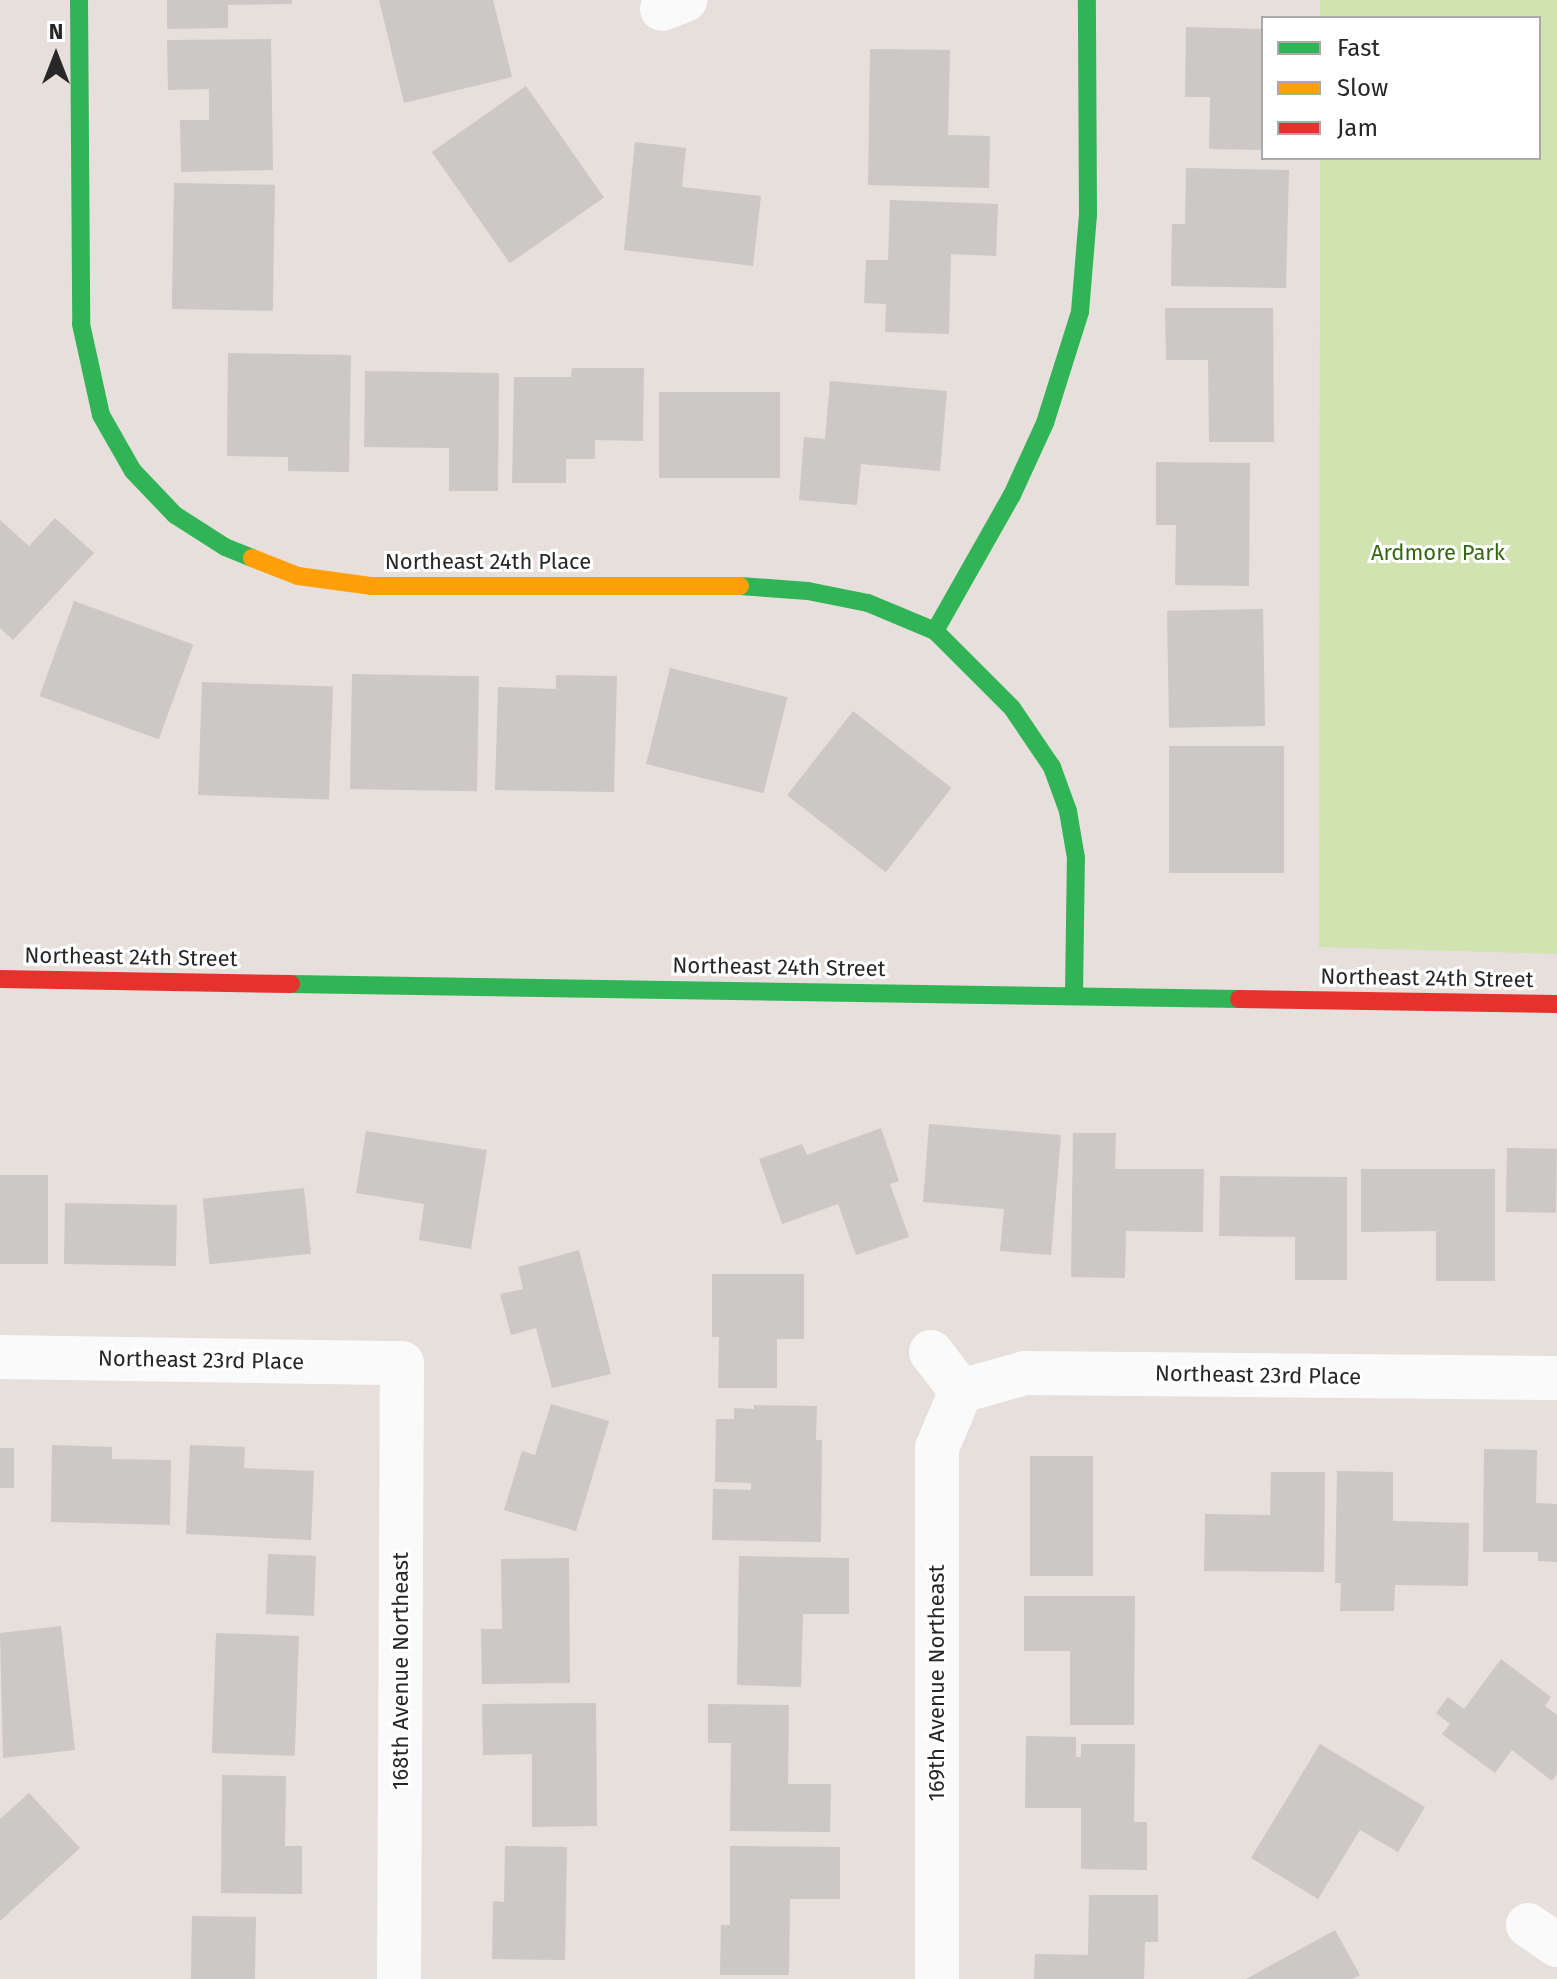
<!DOCTYPE html>
<style>
body{margin:0}
#map{position:relative;width:1557px;height:1979px;overflow:hidden;background:#e6dfdb;font-family:"Fira Sans",sans-serif}
div>[style]{position:absolute}
.green>*{inset:0;background:#d1e3b0}
.building>*{inset:0;background:#ccc8c5;transform-origin:0 0}
.street>*{height:44px;margin:-22px;padding:0 22px;transform-origin:22px;border-radius:22px;background:#fbfafa}
.fast>*{height:18px;margin:-9px;padding:0 9px;transform-origin:9px;border-radius:9px;background:#30b455}
.slow>*{height:18px;margin:-9px;padding:0 9px;transform-origin:9px;border-radius:9px;background:#ff9f0a}
.jam>*{height:18px;margin:-9px;padding:0 9px;transform-origin:9px;border-radius:9px;background:#e5322d}
span{translate:-50% -50%;white-space:nowrap;text-align:center;line-height:1.15;-webkit-text-stroke:6px #fff;paint-order:stroke}
.park-label{font-size:22px;color:#366713}
.street-label{font-size:22px;color:#272727}
.legend{position:absolute;left:1261px;top:16px;width:280px;height:144px;box-sizing:border-box;background:#fff;border:2px solid #a9a9a9;margin:0;padding:10px 14px;list-style:none;font-size:24px;color:#272727}
.legend li{display:flex;align-items:center;gap:16px;height:40px}
.legend b{width:40px;border:2px solid #a9a9a9}
.north{position:absolute;left:16px;top:16px;width:80px;height:80px;-webkit-text-stroke:6px #fff;paint-order:stroke;rotate:0deg;font-size:22px;font-weight:700;line-height:32px;text-align:center;color:#272727}
.north::after{content:'';display:block;margin:auto;width:28px;height:36px;background:#272727;clip-path:polygon(50% 0,100% 100%,50% 72%,0 100%)}
</style>
<div id="map">
<div class="green">
<div style="clip-path:polygon(1320px 0,1557px 0,1557px 954px,1319px 947px,1320px 158px,1539px 158px,1539px 18px,1320px 18px)"></div>
</div>
<div class="building">
<div style="clip-path:polygon(167px 0,292px 0,292px 4px,228px 5px,228px 28px,167px 29px)"></div>
<div style="clip-path:polygon(379px 0,493px 0,512px 77px,404px 103px)"></div>
<div style="clip-path:polygon(1186px 27px,1263px 29px,1263px 150px,1209px 149px,1210px 97px,1185px 97px)"></div>
<div style="clip-path:polygon(271px 39px,273px 170px,181px 172px,180px 120px,209px 120px,209px 89px,168px 90px,167px 40px)"></div>
<div style="clip-path:polygon(870px 49px,950px 50px,948px 135px,990px 136px,989px 188px,868px 185px)"></div>
<div style="left:526px;top:86px;width:136px;height:115px;rotate:55deg"></div>
<div style="clip-path:polygon(635px 142px,686px 148px,682px 187px,761px 196px,753px 266px,624px 250px)"></div>
<div style="clip-path:polygon(1186px 168px,1289px 170px,1286px 288px,1171px 286px,1172px 224px,1185px 224px)"></div>
<div style="left:174px;top:183px;width:101px;height:126px;rotate:1deg"></div>
<div style="clip-path:polygon(890px 200px,998px 204px,996px 256px,951px 254px,949px 334px,885px 332px,886px 304px,864px 303px,866px 260px,888px 260px)"></div>
<div style="clip-path:polygon(1165px 308px,1273px 308px,1274px 442px,1209px 442px,1208px 360px,1166px 360px)"></div>
<div style="clip-path:polygon(228px 353px,351px 355px,349px 472px,288px 471px,288px 457px,227px 456px)"></div>
<div style="clip-path:polygon(572px 368px,644px 368px,643px 441px,595px 440px,595px 459px,566px 459px,566px 483px,512px 483px,514px 377px,571px 377px)"></div>
<div style="clip-path:polygon(365px 371px,499px 373px,498px 491px,449px 491px,449px 448px,364px 447px)"></div>
<div style="clip-path:polygon(830px 381px,947px 391px,940px 471px,861px 464px,857px 505px,799px 500px,804px 437px,825px 439px)"></div>
<div style="left:659px;top:392px;width:121px;height:86px"></div>
<div style="clip-path:polygon(1156px 462px,1250px 463px,1249px 586px,1175px 585px,1176px 525px,1156px 525px)"></div>
<div style="clip-path:polygon(55px 518px,94px 553px,13px 640px,0 628px,0 520px,29px 546px)"></div>
<div style="left:74px;top:601px;width:127px;height:101px;rotate:20deg"></div>
<div style="left:1263px;top:609px;width:117px;height:96px;rotate:89deg"></div>
<div style="left:670px;top:668px;width:121px;height:99px;rotate:14deg"></div>
<div style="left:352px;top:674px;width:127px;height:115px;rotate:1deg"></div>
<div style="clip-path:polygon(556px 675px,617px 676px,614px 792px,495px 790px,498px 687px,556px 689px)"></div>
<div style="left:202px;top:682px;width:131px;height:113px;rotate:2deg"></div>
<div style="left:853px;top:711px;width:125px;height:107px;rotate:38deg"></div>
<div style="left:1284px;top:746px;width:127px;height:115px;rotate:90deg"></div>
<div style="clip-path:polygon(929px 1124px,1061px 1135px,1051px 1255px,1000px 1251px,1004px 1209px,923px 1202px)"></div>
<div style="clip-path:polygon(881px 1128px,899px 1181px,890px 1184px,909px 1237px,856px 1255px,838px 1204px,782px 1224px,759px 1159px,802px 1144px,807px 1155px)"></div>
<div style="clip-path:polygon(366px 1131px,487px 1150px,471px 1249px,419px 1240px,424px 1204px,356px 1193px)"></div>
<div style="clip-path:polygon(1073px 1133px,1116px 1133px,1115px 1169px,1204px 1169px,1203px 1232px,1126px 1231px,1125px 1278px,1071px 1277px)"></div>
<div style="left:1507px;top:1148px;width:50px;height:64px;rotate:1deg"></div>
<div style="clip-path:polygon(1361px 1169px,1495px 1169px,1495px 1281px,1436px 1281px,1436px 1231px,1361px 1232px)"></div>
<div style="left:0;top:1175px;width:48px;height:89px"></div>
<div style="clip-path:polygon(1220px 1176px,1347px 1177px,1347px 1280px,1295px 1280px,1295px 1237px,1219px 1236px)"></div>
<div style="left:304px;top:1188px;width:66px;height:102px;rotate:84deg"></div>
<div style="left:65px;top:1203px;width:112px;height:61px;rotate:1deg"></div>
<div style="clip-path:polygon(579px 1250px,611px 1374px,552px 1388px,536px 1328px,511px 1335px,500px 1294px,523px 1289px,518px 1267px)"></div>
<div style="clip-path:polygon(712px 1274px,804px 1274px,804px 1339px,777px 1339px,777px 1388px,718px 1388px,719px 1337px,712px 1337px)"></div>
<div style="clip-path:polygon(551px 1404px,609px 1421px,576px 1531px,504px 1510px,522px 1451px,535px 1455px)"></div>
<div style="clip-path:polygon(754px 1405px,817px 1406px,816px 1440px,822px 1440px,821px 1542px,712px 1540px,713px 1489px,751px 1490px,751px 1483px,715px 1482px,716px 1419px,734px 1419px,734px 1408px,754px 1409px)"></div>
<div style="clip-path:polygon(52px 1445px,112px 1447px,112px 1459px,171px 1460px,170px 1525px,51px 1522px)"></div>
<div style="clip-path:polygon(190px 1445px,245px 1447px,244px 1468px,314px 1471px,311px 1540px,186px 1534px)"></div>
<div style="left:0;top:1448px;width:14px;height:40px"></div>
<div style="clip-path:polygon(1484px 1449px,1537px 1450px,1536px 1503px,1557px 1504px,1557px 1562px,1538px 1561px,1538px 1552px,1483px 1552px)"></div>
<div style="left:1030px;top:1456px;width:63px;height:120px"></div>
<div style="clip-path:polygon(1337px 1471px,1393px 1472px,1393px 1521px,1469px 1523px,1468px 1586px,1395px 1585px,1394px 1611px,1340px 1611px,1341px 1583px,1335px 1583px)"></div>
<div style="clip-path:polygon(1271px 1472px,1325px 1472px,1324px 1572px,1204px 1571px,1205px 1514px,1270px 1515px)"></div>
<div style="left:268px;top:1554px;width:48px;height:60px;rotate:2deg"></div>
<div style="clip-path:polygon(739px 1556px,849px 1558px,849px 1614px,803px 1614px,801px 1687px,737px 1685px)"></div>
<div style="clip-path:polygon(569px 1558px,570px 1683px,482px 1684px,481px 1629px,502px 1629px,501px 1559px)"></div>
<div style="clip-path:polygon(1024px 1596px,1135px 1596px,1134px 1725px,1070px 1725px,1070px 1651px,1024px 1651px)"></div>
<div style="clip-path:polygon(61px 1626px,75px 1750px,3px 1758px,0 1633px)"></div>
<div style="left:216px;top:1633px;width:83px;height:120px;rotate:2deg"></div>
<div style="clip-path:polygon(1501px 1659px,1551px 1697px,1545px 1706px,1557px 1715px,1557px 1774px,1552px 1781px,1512px 1750px,1495px 1773px,1442px 1734px,1450px 1724px,1436px 1713px,1448px 1697px,1464px 1709px)"></div>
<div style="clip-path:polygon(596px 1703px,597px 1826px,532px 1827px,532px 1754px,483px 1755px,482px 1704px)"></div>
<div style="clip-path:polygon(708px 1704px,789px 1705px,788px 1784px,831px 1784px,830px 1832px,730px 1831px,731px 1743px,708px 1743px)"></div>
<div style="clip-path:polygon(1026px 1736px,1076px 1737px,1076px 1757px,1081px 1757px,1081px 1744px,1135px 1744px,1134px 1822px,1147px 1822px,1147px 1870px,1081px 1869px,1081px 1808px,1025px 1808px)"></div>
<div style="clip-path:polygon(1320px 1744px,1425px 1807px,1398px 1852px,1360px 1830px,1318px 1899px,1251px 1858px)"></div>
<div style="clip-path:polygon(222px 1775px,286px 1776px,285px 1846px,302px 1846px,302px 1894px,221px 1893px)"></div>
<div style="clip-path:polygon(29px 1793px,80px 1848px,0 1921px,0 1819px)"></div>
<div style="clip-path:polygon(505px 1846px,567px 1847px,565px 1960px,492px 1959px,493px 1901px,504px 1902px)"></div>
<div style="clip-path:polygon(730px 1846px,840px 1847px,840px 1899px,790px 1899px,789px 1975px,720px 1975px,721px 1925px,730px 1925px)"></div>
<div style="clip-path:polygon(1089px 1895px,1158px 1895px,1158px 1942px,1145px 1942px,1144px 1979px,1034px 1979px,1035px 1954px,1088px 1955px)"></div>
<div style="left:192px;top:1916px;width:64px;height:63px;rotate:1deg"></div>
<div style="clip-path:polygon(1335px 1930px,1360px 1975px,1352px 1979px,1246px 1979px)"></div>
</div>
<div class="street">
<div style="left:662px;top:9px;width:25px;rotate:-21deg"></div>
<div style="left:931px;top:1352px;width:49px;rotate:52.4deg"></div>
<div style="left:0;top:1357px;width:402px;rotate:0.9deg"></div>
<div style="left:402px;top:1363px;width:616px;rotate:90.28deg"></div>
<div style="left:961px;top:1391px;width:66px;rotate:-15.7deg"></div>
<div style="left:1025px;top:1373px;width:532px;rotate:0.54deg"></div>
<div style="left:1528px;top:1925px;width:35px;rotate:35deg"></div>
<div style="left:937px;top:1979px;width:531px;rotate:-90deg"></div>
<div style="left:937px;top:1448px;width:62px;rotate:-67.2deg"></div>
</div>
<div class="fast">
<div style="left:79px;top:0;width:324px;rotate:89.6deg"></div>
<div style="left:81px;top:324px;width:93px;rotate:77.6deg"></div>
<div style="left:101px;top:415px;width:64px;rotate:60.3deg"></div>
<div style="left:133px;top:471px;width:61px;rotate:46.3deg"></div>
<div style="left:175px;top:515px;width:59px;rotate:32.6deg"></div>
<div style="left:225px;top:547px;width:29px;rotate:22deg"></div>
<div style="left:740px;top:586px;width:68px;rotate:4.2deg"></div>
<div style="left:808px;top:591px;width:61px;rotate:11.3deg"></div>
<div style="left:868px;top:603px;width:73px;rotate:22.7deg"></div>
<div style="left:291px;top:984px;width:948px;rotate:0.91deg"></div>
<div style="left:1074px;top:995px;width:137px;rotate:-89.2deg"></div>
<div style="left:1076px;top:858px;width:48px;rotate:-99.7deg"></div>
<div style="left:1068px;top:811px;width:47px;rotate:-110deg"></div>
<div style="left:1052px;top:767px;width:71px;rotate:-124.1deg"></div>
<div style="left:1012px;top:708px;width:109px;rotate:-135deg"></div>
<div style="left:935px;top:631px;width:156px;rotate:-60.5deg"></div>
<div style="left:1012px;top:495px;width:79px;rotate:-65.4deg"></div>
<div style="left:1045px;top:423px;width:116px;rotate:-72.5deg"></div>
<div style="left:1080px;top:312px;width:97px;rotate:-85.3deg"></div>
<div style="left:1088px;top:215px;width:215px;rotate:-90.3deg"></div>
</div>
<div class="slow">
<div style="left:252px;top:558px;width:49px;rotate:21.4deg"></div>
<div style="left:298px;top:576px;width:75px;rotate:7.7deg"></div>
<div style="left:372px;top:586px;width:368px"></div>
</div>
<div class="jam">
<div style="left:0;top:979px;width:291px;rotate:1deg"></div>
<div style="left:1239px;top:999px;width:318px;rotate:0.9deg"></div>
</div>
<div class="park-label">
<span style="left:1438px;top:553px">Ardmore Park</span>
</div>
<div class="street-label">
<span style="left:488px;top:562px">Northeast 24th Place</span>
<span style="left:131px;top:957px;rotate:1deg">Northeast 24th Street</span>
<span style="left:779px;top:967px;rotate:1deg">Northeast 24th Street</span>
<span style="left:1427px;top:978px;rotate:1deg">Northeast 24th Street</span>
<span style="left:201px;top:1360px;rotate:1deg">Northeast 23rd Place</span>
<span style="left:1258px;top:1375px;rotate:1deg">Northeast 23rd Place</span>
<span style="left:401px;top:1671px;rotate:-90deg">168th Avenue Northeast</span>
<span style="left:937px;top:1683px;rotate:-90deg">169th Avenue Northeast</span>
</div>
<ul class="legend">
<li><b style="height:10px;background:#30b455"></b>Fast</li>
<li><b style="height:10px;background:#ff9f0a"></b>Slow</li>
<li><b style="height:10px;background:#e5322d"></b>Jam</li>
</ul>
<div class="north">N</div>
</div>
